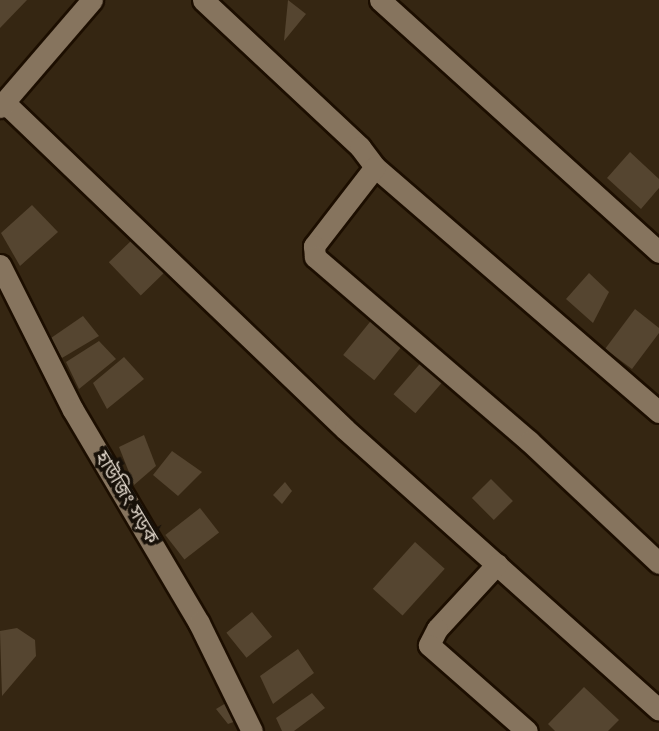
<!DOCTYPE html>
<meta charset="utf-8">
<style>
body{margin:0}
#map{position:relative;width:659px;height:731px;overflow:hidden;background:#352612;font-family:"Varela Round","Noto Sans Bengali",sans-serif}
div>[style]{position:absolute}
.building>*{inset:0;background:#554530;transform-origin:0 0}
.roads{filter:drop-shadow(2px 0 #1c0e00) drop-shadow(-2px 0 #1c0e00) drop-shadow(0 2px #1c0e00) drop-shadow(0 -2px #1c0e00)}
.minor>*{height:21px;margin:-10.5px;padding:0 10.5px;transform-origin:10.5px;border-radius:10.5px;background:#86745e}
span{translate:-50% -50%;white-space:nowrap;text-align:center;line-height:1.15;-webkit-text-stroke:7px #171008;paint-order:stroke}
.street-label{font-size:19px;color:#ded4c8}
</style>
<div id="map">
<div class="building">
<div style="clip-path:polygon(0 0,27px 0,0 28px)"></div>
<div style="clip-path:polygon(288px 0,306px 14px,284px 41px)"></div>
<div style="clip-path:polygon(630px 152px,659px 179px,659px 188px,641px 209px,607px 178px)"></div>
<div style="clip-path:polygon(32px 205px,58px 232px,20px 266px,1px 233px)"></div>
<div style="left:134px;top:238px;width:46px;height:35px;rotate:46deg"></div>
<div style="clip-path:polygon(589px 273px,609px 292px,593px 323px,566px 299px)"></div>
<div style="clip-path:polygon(635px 309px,659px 328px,659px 333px,632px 369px,605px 349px)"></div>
<div style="clip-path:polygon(83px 316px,99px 336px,62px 358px,51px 338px)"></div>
<div style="left:374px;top:317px;width:40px;height:49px;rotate:39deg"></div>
<div style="clip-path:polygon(99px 341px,116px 359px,79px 389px,66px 362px)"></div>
<div style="clip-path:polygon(124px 357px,144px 379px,107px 409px,93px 383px)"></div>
<div style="left:425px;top:358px;width:29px;height:48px;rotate:41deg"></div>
<div style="clip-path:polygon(144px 435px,156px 466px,134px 485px,119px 447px)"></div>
<div style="clip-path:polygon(172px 451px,202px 472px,178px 496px,153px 475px)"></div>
<div style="left:491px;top:479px;width:31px;height:27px;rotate:45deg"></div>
<div style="clip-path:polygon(285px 482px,292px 491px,282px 504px,273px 495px)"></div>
<div style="left:200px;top:508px;width:31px;height:44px;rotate:52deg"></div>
<div style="left:415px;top:542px;width:40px;height:63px;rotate:42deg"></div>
<div style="left:252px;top:612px;width:32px;height:33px;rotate:51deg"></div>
<div style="clip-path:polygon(17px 628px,35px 640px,36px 656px,2px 696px,0 631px)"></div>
<div style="clip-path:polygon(298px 649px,314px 673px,273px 704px,260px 676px)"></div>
<div style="clip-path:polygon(584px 687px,619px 720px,608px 731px,555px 731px,548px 724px)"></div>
<div style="clip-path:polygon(312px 693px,325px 708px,294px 731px,282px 731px,276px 718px)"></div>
<div style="clip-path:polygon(226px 703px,239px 720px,228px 724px,216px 709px)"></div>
</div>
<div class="roads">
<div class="minor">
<div style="left:203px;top:0;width:215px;rotate:43.1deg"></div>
<div style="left:360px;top:147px;width:25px;rotate:53deg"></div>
<div style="left:375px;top:167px;width:375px;rotate:40.8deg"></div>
<div style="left:380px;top:0;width:376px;rotate:42.1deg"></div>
<div style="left:4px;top:102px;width:472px;rotate:43.8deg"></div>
<div style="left:345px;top:429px;width:421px;rotate:41.8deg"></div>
<div style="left:0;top:107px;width:141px;rotate:-49.3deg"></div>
<div style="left:375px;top:167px;width:100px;rotate:127.7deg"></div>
<div style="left:314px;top:246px;width:11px;rotate:85deg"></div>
<div style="left:315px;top:257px;width:282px;rotate:40.7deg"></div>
<div style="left:529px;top:441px;width:178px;rotate:43.2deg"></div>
<div style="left:0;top:265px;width:162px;rotate:63.3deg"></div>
<div style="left:73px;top:410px;width:247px;rotate:59.4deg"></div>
<div style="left:199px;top:623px;width:120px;rotate:63.9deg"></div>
<div style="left:497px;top:564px;width:88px;rotate:132.7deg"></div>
<div style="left:437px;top:629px;width:18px;rotate:117deg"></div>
<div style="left:429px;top:645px;width:130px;rotate:41.3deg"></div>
</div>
</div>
<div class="street-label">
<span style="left:126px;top:498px;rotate:59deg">হাউজিং সড়ক</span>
</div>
</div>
